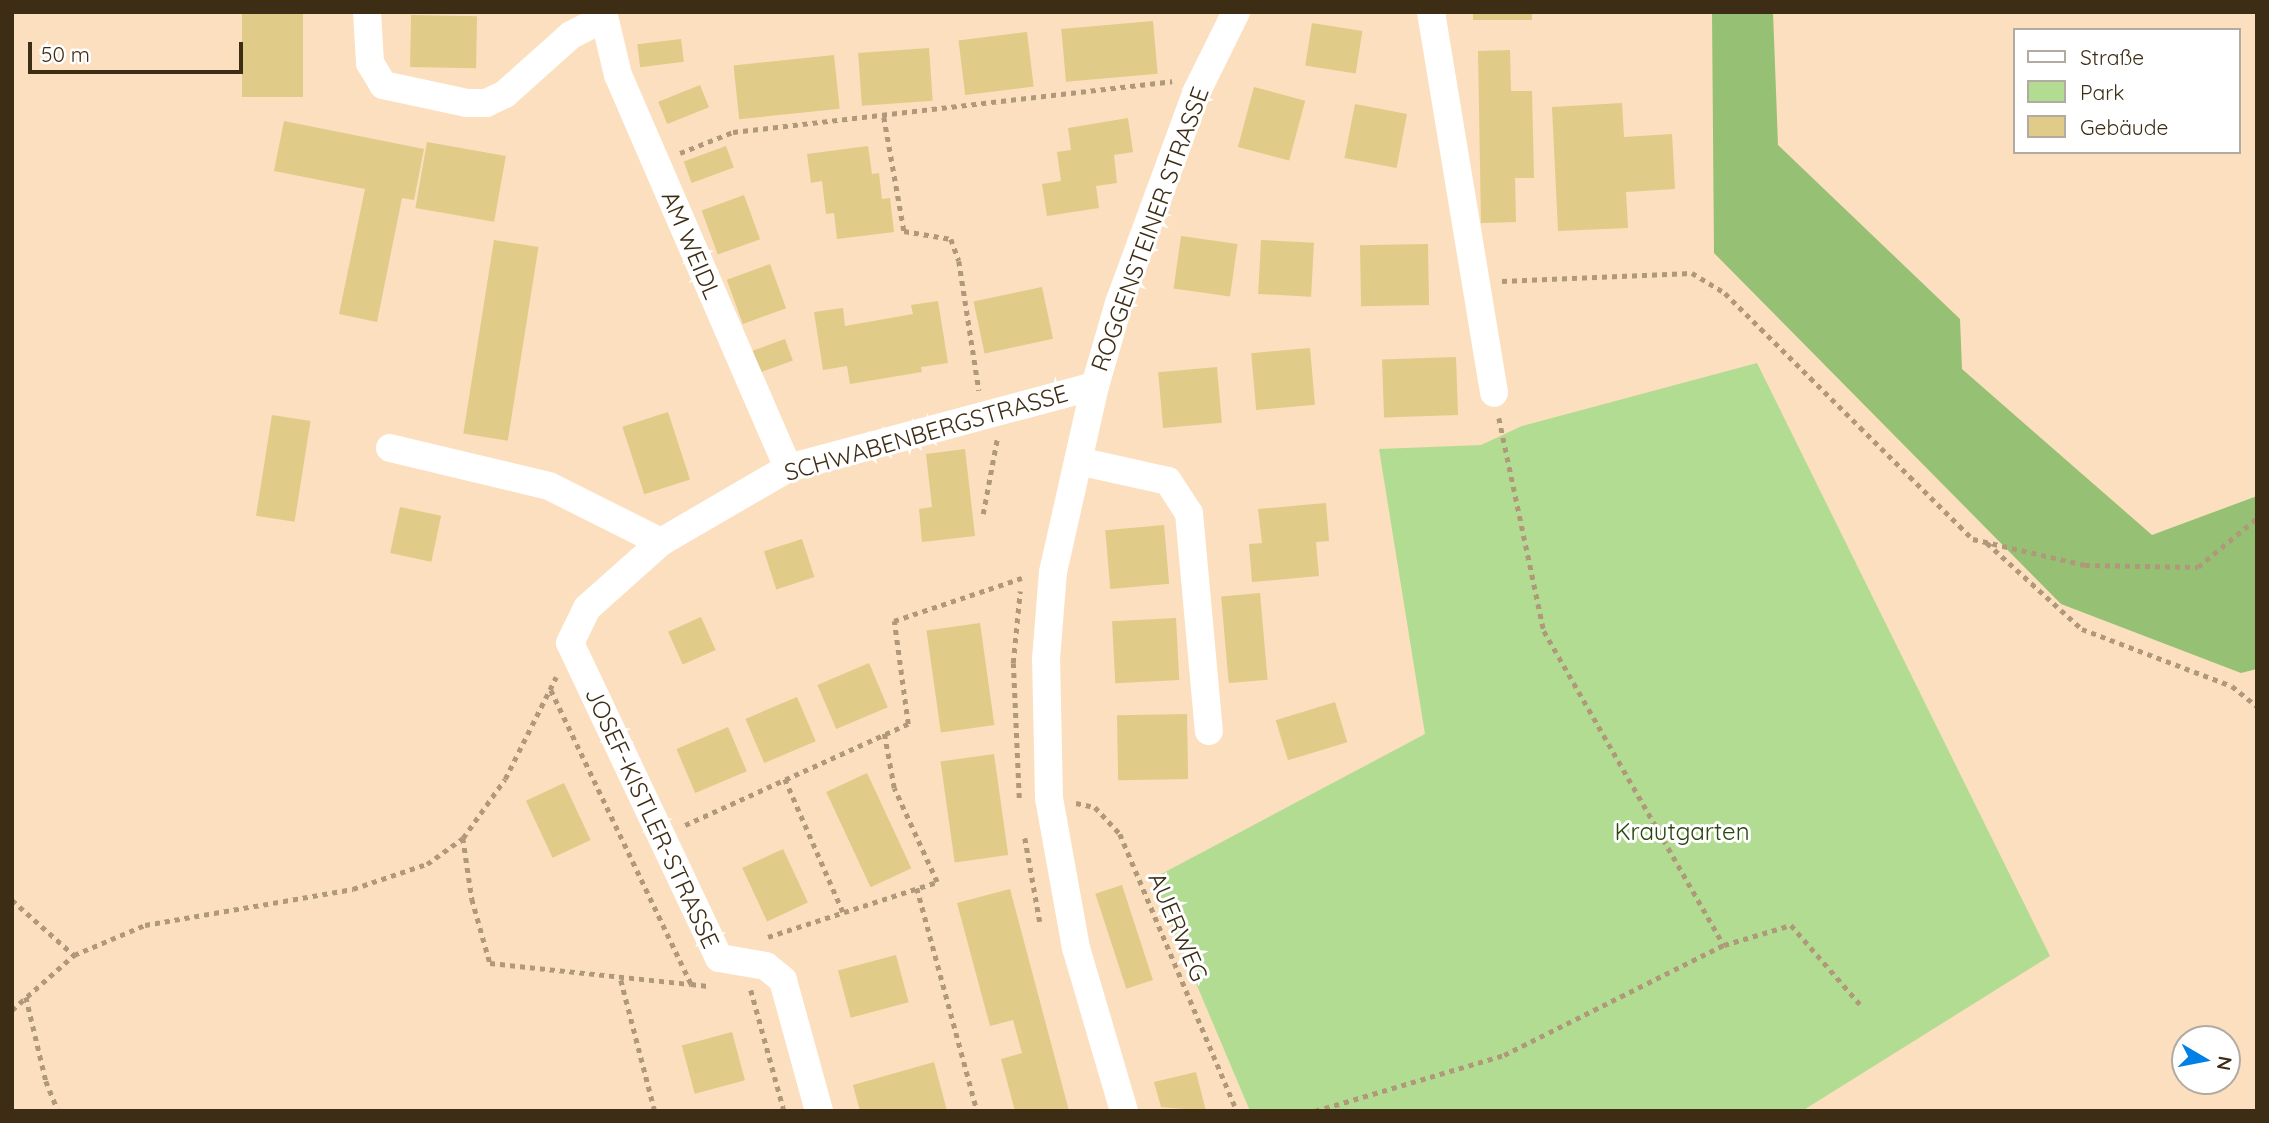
<!DOCTYPE html>
<meta charset="utf-8">
<style>
body{margin:0}
#map{position:relative;width:2269px;height:1123px;overflow:hidden;background:#fbdfbe;font-family:Quicksand,sans-serif}
div>[style]{position:absolute}
.green>*{inset:0;background:#b3dc93}
.forest>*{inset:0;background:#96c073}
.building>*{inset:0;background:#e1cb88;transform-origin:0 0}
.path>*{height:4.5px;margin-top:-2.25px;transform-origin:0;background:repeating-linear-gradient(90deg,#b0987b 0 5px,transparent 0 10px)}
.minor>*{height:28px;margin:-14px;padding:0 14px;transform-origin:14px;border-radius:14px;background:#fff}
span{translate:-50% -50%;white-space:nowrap;text-align:center;line-height:1.15;-webkit-text-stroke:6px #fff;paint-order:stroke}
.street-label{font-size:24px;color:#3e2d15}
.park-label{font-size:24px;color:#2b460f}
.frame{position:absolute;inset:0;border:14px solid #3e2d15;pointer-events:none}
.legend{position:absolute;left:2013px;top:28px;width:228px;height:126px;box-sizing:border-box;background:#fff;border:2px solid #b2aba1;margin:0;padding:9px 12px;list-style:none;font-size:21px;color:#3e2d15}
.legend li{display:flex;align-items:center;gap:14px;height:35px}
.legend b{width:35px;border:2px solid #b2aba1}
.north{position:absolute;left:2171px;top:1025px;width:70px;height:70px;box-sizing:border-box;background:#fff;border:2px solid #b2aba1;border-radius:50%;rotate:100deg;font-size:19px;font-weight:700;line-height:28px;text-align:center;color:#3e2d15}
.north::after{content:'';display:block;margin:auto;width:24px;height:32px;background:#007fe5;clip-path:polygon(50% 0,100% 100%,50% 72%,0 100%)}
.scale{position:absolute;left:28px;top:42px;width:215px;height:32px;box-sizing:border-box;border:4px solid #3e2d15;border-top:0;padding-left:9px;font-size:21px;line-height:24px;white-space:nowrap;color:#3e2d15;-webkit-text-stroke:5px #fff;paint-order:stroke}
</style>
<div id="map">
<div class="green">
<div style="clip-path:polygon(1757px 363px,2050px 956px,1802px 1111px,1250px 1111px,1152px 879px,1425px 734px,1379px 449px,1481px 445px,1522px 426px)"></div>
</div>
<div class="forest">
<div style="clip-path:polygon(1712px 12px,1773px 12px,1778px 145px,1960px 319px,1962px 369px,2152px 535px,2257px 496px,2257px 669px,2241px 673px,2061px 604px,1714px 253px)"></div>
</div>
<div class="building">
<div style="left:242px;top:12px;width:61px;height:85px"></div>
<div style="left:1473px;top:12px;width:59px;height:8px"></div>
<div style="left:411px;top:15px;width:66px;height:52px;rotate:1deg"></div>
<div style="left:1153px;top:21px;width:53px;height:92px;rotate:85deg"></div>
<div style="left:1312px;top:23px;width:51px;height:43px;rotate:9deg"></div>
<div style="left:1027px;top:32px;width:55px;height:69px;rotate:83deg"></div>
<div style="left:681px;top:39px;width:23px;height:44px;rotate:83deg"></div>
<div style="left:929px;top:48px;width:53px;height:71px;rotate:86deg"></div>
<div style="clip-path:polygon(1510px 50px,1511px 91px,1532px 91px,1534px 178px,1515px 178px,1516px 222px,1481px 223px,1478px 51px)"></div>
<div style="left:834px;top:55px;width:54px;height:101px;rotate:84deg"></div>
<div style="left:700px;top:85px;width:24px;height:45px;rotate:68deg"></div>
<div style="left:1254px;top:87px;width:53px;height:62px;rotate:15deg"></div>
<div style="clip-path:polygon(1622px 103px,1624px 137px,1672px 134px,1675px 189px,1626px 192px,1628px 228px,1558px 231px,1552px 107px)"></div>
<div style="left:1355px;top:104px;width:53px;height:55px;rotate:11deg"></div>
<div style="clip-path:polygon(1128px 118px,1133px 152px,1114px 155px,1117px 183px,1096px 186px,1099px 208px,1047px 216px,1042px 184px,1061px 181px,1057px 152px,1071px 150px,1068px 128px)"></div>
<div style="clip-path:polygon(284px 121px,424px 149px,414px 200px,402px 198px,377px 322px,339px 314px,365px 189px,274px 171px)"></div>
<div style="left:427px;top:142px;width:80px;height:67px;rotate:10deg"></div>
<div style="left:726px;top:146px;width:23px;height:45px;rotate:70deg"></div>
<div style="clip-path:polygon(868px 146px,872px 174px,879px 173px,882px 199px,890px 198px,894px 232px,837px 239px,834px 213px,826px 214px,822px 181px,811px 183px,807px 154px)"></div>
<div style="left:744px;top:195px;width:47px;height:45px;rotate:70deg"></div>
<div style="left:1181px;top:236px;width:57px;height:53px;rotate:8deg"></div>
<div style="left:494px;top:240px;width:45px;height:196px;rotate:9deg"></div>
<div style="left:1261px;top:240px;width:53px;height:54px;rotate:3deg"></div>
<div style="left:1428px;top:244px;width:61px;height:68px;rotate:89deg"></div>
<div style="left:770px;top:264px;width:47px;height:46px;rotate:70deg"></div>
<div style="left:1042px;top:287px;width:53px;height:70px;rotate:78deg"></div>
<div style="clip-path:polygon(938px 301px,948px 363px,921px 367px,922px 372px,850px 384px,847px 366px,823px 370px,814px 312px,843px 308px,845px 326px,913px 314px,911px 305px)"></div>
<div style="left:785px;top:339px;width:23px;height:36px;rotate:70deg"></div>
<div style="left:1310px;top:348px;width:57px;height:59px;rotate:85deg"></div>
<div style="left:1456px;top:357px;width:58px;height:74px;rotate:88deg"></div>
<div style="left:1217px;top:367px;width:56px;height:59px;rotate:85deg"></div>
<div style="left:668px;top:412px;width:71px;height:48px;rotate:72deg"></div>
<div style="left:272px;top:415px;width:39px;height:102px;rotate:9deg"></div>
<div style="clip-path:polygon(965px 449px,975px 536px,922px 542px,919px 509px,932px 507px,926px 454px)"></div>
<div style="clip-path:polygon(1326px 503px,1329px 541px,1316px 542px,1319px 576px,1252px 582px,1249px 544px,1262px 543px,1258px 509px)"></div>
<div style="left:400px;top:507px;width:42px;height:47px;rotate:12deg"></div>
<div style="left:1164px;top:525px;width:59px;height:59px;rotate:85deg"></div>
<div style="left:802px;top:539px;width:40px;height:40px;rotate:72deg"></div>
<div style="left:1260px;top:593px;width:87px;height:39px;rotate:85deg"></div>
<div style="left:701px;top:617px;width:36px;height:36px;rotate:66deg"></div>
<div style="left:1176px;top:618px;width:62px;height:64px;rotate:87deg"></div>
<div style="left:980px;top:623px;width:103px;height:54px;rotate:82deg"></div>
<div style="left:869px;top:663px;width:48px;height:56px;rotate:67deg"></div>
<div style="left:797px;top:697px;width:48px;height:56px;rotate:67deg"></div>
<div style="left:1335px;top:702px;width:42px;height:62px;rotate:73deg"></div>
<div style="left:1187px;top:714px;width:65px;height:70px;rotate:89deg"></div>
<div style="left:728px;top:727px;width:48px;height:56px;rotate:67deg"></div>
<div style="left:994px;top:754px;width:102px;height:54px;rotate:82deg"></div>
<div style="left:867px;top:773px;width:105px;height:45px;rotate:65deg"></div>
<div style="left:564px;top:783px;width:63px;height:42px;rotate:65deg"></div>
<div style="left:783px;top:849px;width:59px;height:45px;rotate:65deg"></div>
<div style="left:1122px;top:885px;width:100px;height:28px;rotate:72deg"></div>
<div style="clip-path:polygon(1010px 889px,1069px 1111px,1015px 1111px,1001px 1059px,1022px 1053px,1013px 1020px,990px 1026px,957px 903px)"></div>
<div style="left:896px;top:955px;width:49px;height:60px;rotate:75deg"></div>
<div style="left:732px;top:1032px;width:50px;height:52px;rotate:75deg"></div>
<div style="clip-path:polygon(934px 1062px,947px 1111px,860px 1111px,853px 1085px)"></div>
<div style="clip-path:polygon(1196px 1072px,1206px 1111px,1161px 1107px,1154px 1082px)"></div>
</div>
<div class="path">
<div style="left:884px;top:117px;width:116px;rotate:80deg"></div>
<div style="left:904px;top:231px;width:48px;rotate:9.7deg"></div>
<div style="left:951px;top:239px;width:23px;rotate:70deg"></div>
<div style="left:959px;top:261px;width:131px;rotate:81.2deg"></div>
<div style="left:680px;top:153px;width:57px;rotate:-21.6deg"></div>
<div style="left:733px;top:132px;width:442px;rotate:-6.6deg"></div>
<div style="left:1502px;top:281px;width:190px;rotate:-2.4deg"></div>
<div style="left:1692px;top:273px;width:39px;rotate:31deg"></div>
<div style="left:1725px;top:293px;width:349px;rotate:44.8deg"></div>
<div style="left:1973px;top:539px;width:115px;rotate:13.1deg"></div>
<div style="left:2085px;top:565px;width:113px;rotate:1deg"></div>
<div style="left:2198px;top:567px;width:77px;rotate:-39.7deg"></div>
<div style="left:1499px;top:418px;width:218px;rotate:78.1deg"></div>
<div style="left:1544px;top:631px;width:362px;rotate:60.2deg"></div>
<div style="left:983px;top:514px;width:76px;rotate:-79.4deg"></div>
<div style="left:1987px;top:543px;width:128px;rotate:42.2deg"></div>
<div style="left:2082px;top:629px;width:160px;rotate:20.8deg"></div>
<div style="left:2232px;top:686px;width:32px;rotate:39deg"></div>
<div style="left:551px;top:690px;width:326px;rotate:64.5deg"></div>
<div style="left:691px;top:984px;width:17px;rotate:7deg"></div>
<div style="left:785px;top:779px;width:145px;rotate:66.4deg"></div>
<div style="left:1019px;top:798px;width:135px;rotate:-92.5deg"></div>
<div style="left:1013px;top:663px;width:72px;rotate:-84.4deg"></div>
<div style="left:1076px;top:803px;width:19px;rotate:12deg"></div>
<div style="left:1095px;top:807px;width:37px;rotate:47deg"></div>
<div style="left:1120px;top:834px;width:301px;rotate:67.1deg"></div>
<div style="left:685px;top:825px;width:245px;rotate:-24.4deg"></div>
<div style="left:908px;top:724px;width:104px;rotate:-97.7deg"></div>
<div style="left:894px;top:621px;width:135px;rotate:-18.6deg"></div>
<div style="left:463px;top:838px;width:62px;rotate:81.6deg"></div>
<div style="left:472px;top:899px;width:66px;rotate:74.3deg"></div>
<div style="left:490px;top:963px;width:202px;rotate:6deg"></div>
<div style="left:1025px;top:838px;width:85px;rotate:79.9deg"></div>
<div style="left:917px;top:888px;width:231px;rotate:74.9deg"></div>
<div style="left:12px;top:900px;width:83px;rotate:41.6deg"></div>
<div style="left:768px;top:937px;width:178px;rotate:-18deg"></div>
<div style="left:937px;top:882px;width:103px;rotate:-114.6deg"></div>
<div style="left:894px;top:788px;width:56px;rotate:-100.3deg"></div>
<div style="left:621px;top:980px;width:135px;rotate:75.5deg"></div>
<div style="left:751px;top:990px;width:125px;rotate:74.7deg"></div>
<div style="left:26px;top:997px;width:86px;rotate:76.6deg"></div>
<div style="left:46px;top:1081px;width:32px;rotate:68deg"></div>
<div style="left:12px;top:1010px;width:83px;rotate:-41.6deg"></div>
<div style="left:74px;top:955px;width:77px;rotate:-22.9deg"></div>
<div style="left:145px;top:925px;width:211px;rotate:-9.8deg"></div>
<div style="left:353px;top:889px;width:78px;rotate:-18.7deg"></div>
<div style="left:427px;top:864px;width:44px;rotate:-35.8deg"></div>
<div style="left:463px;top:838px;width:72px;rotate:-54.6deg"></div>
<div style="left:505px;top:779px;width:114px;rotate:-63.4deg"></div>
<div style="left:1315px;top:1111px;width:197px;rotate:-16.5deg"></div>
<div style="left:1504px;top:1055px;width:246px;rotate:-26.6deg"></div>
<div style="left:1724px;top:945px;width:70px;rotate:-16.6deg"></div>
<div style="left:1791px;top:925px;width:105px;rotate:48.9deg"></div>
</div>
<div class="minor">
<div style="left:367px;top:12px;width:51px;rotate:86.6deg"></div>
<div style="left:370px;top:63px;width:26px;rotate:59deg"></div>
<div style="left:383px;top:85px;width:86px;rotate:12.1deg"></div>
<div style="left:467px;top:103px;width:19px"></div>
<div style="left:486px;top:103px;width:21px;rotate:-25deg"></div>
<div style="left:505px;top:94px;width:89px;rotate:-41.8deg"></div>
<div style="left:571px;top:35px;width:37px;rotate:-27deg"></div>
<div style="left:603px;top:12px;width:65px;rotate:76.6deg"></div>
<div style="left:618px;top:75px;width:428px;rotate:66.6deg"></div>
<div style="left:1431px;top:12px;width:386px;rotate:80.6deg"></div>
<div style="left:390px;top:448px;width:163px;rotate:13.4deg"></div>
<div style="left:549px;top:486px;width:125px;rotate:26.6deg"></div>
<div style="left:1078px;top:461px;width:92px;rotate:12.5deg"></div>
<div style="left:1168px;top:481px;width:38px;rotate:57deg"></div>
<div style="left:1189px;top:513px;width:219px;rotate:84.8deg"></div>
<div style="left:819px;top:1111px;width:136px;rotate:-105.4deg"></div>
<div style="left:783px;top:980px;width:22px;rotate:-141deg"></div>
<div style="left:766px;top:966px;width:48px;rotate:-170.3deg"></div>
<div style="left:719px;top:958px;width:348px;rotate:-115.3deg"></div>
<div style="left:570px;top:643px;width:39px;rotate:-64deg"></div>
<div style="left:587px;top:608px;width:99px;rotate:-41.7deg"></div>
<div style="left:661px;top:542px;width:147px;rotate:-30.2deg"></div>
<div style="left:788px;top:468px;width:318px;rotate:-15deg"></div>
<div style="left:1124px;top:1111px;width:170px;rotate:-106.4deg"></div>
<div style="left:1076px;top:948px;width:152px;rotate:-100.2deg"></div>
<div style="left:1049px;top:798px;width:139px;rotate:-91.2deg"></div>
<div style="left:1046px;top:659px;width:87px;rotate:-85.4deg"></div>
<div style="left:1053px;top:572px;width:191px;rotate:-77.3deg"></div>
<div style="left:1095px;top:386px;width:86px;rotate:-73.9deg"></div>
<div style="left:1119px;top:303px;width:226px;rotate:-69.8deg"></div>
<div style="left:1197px;top:91px;width:88px;rotate:-63.7deg"></div>
</div>
<div class="street-label">
<span style="left:1150px;top:229px;rotate:-70deg">ROGGENSTEINER STRASSE</span>
<span style="left:691px;top:245px;rotate:67deg">AM WEIDL</span>
<span style="left:926px;top:433px;rotate:-16deg">SCHWABENBERGSTRASSE</span>
<span style="left:652px;top:818px;rotate:65deg">JOSEF-KISTLER-STRASSE</span>
<span style="left:1178px;top:927px;rotate:67deg">AUERWEG</span>
</div>
<div class="park-label">
<span style="left:1682px;top:832px">Krautgarten</span>
</div>
<div class="frame"></div>
<ul class="legend">
<li><b style="height:9px;background:#fff"></b>Straße</li>
<li><b style="height:19px;background:#b3dc93"></b>Park</li>
<li><b style="height:19px;background:#e1cb88"></b>Gebäude</li>
</ul>
<div class="north">N</div>
<div class="scale">50 m</div>
</div>
